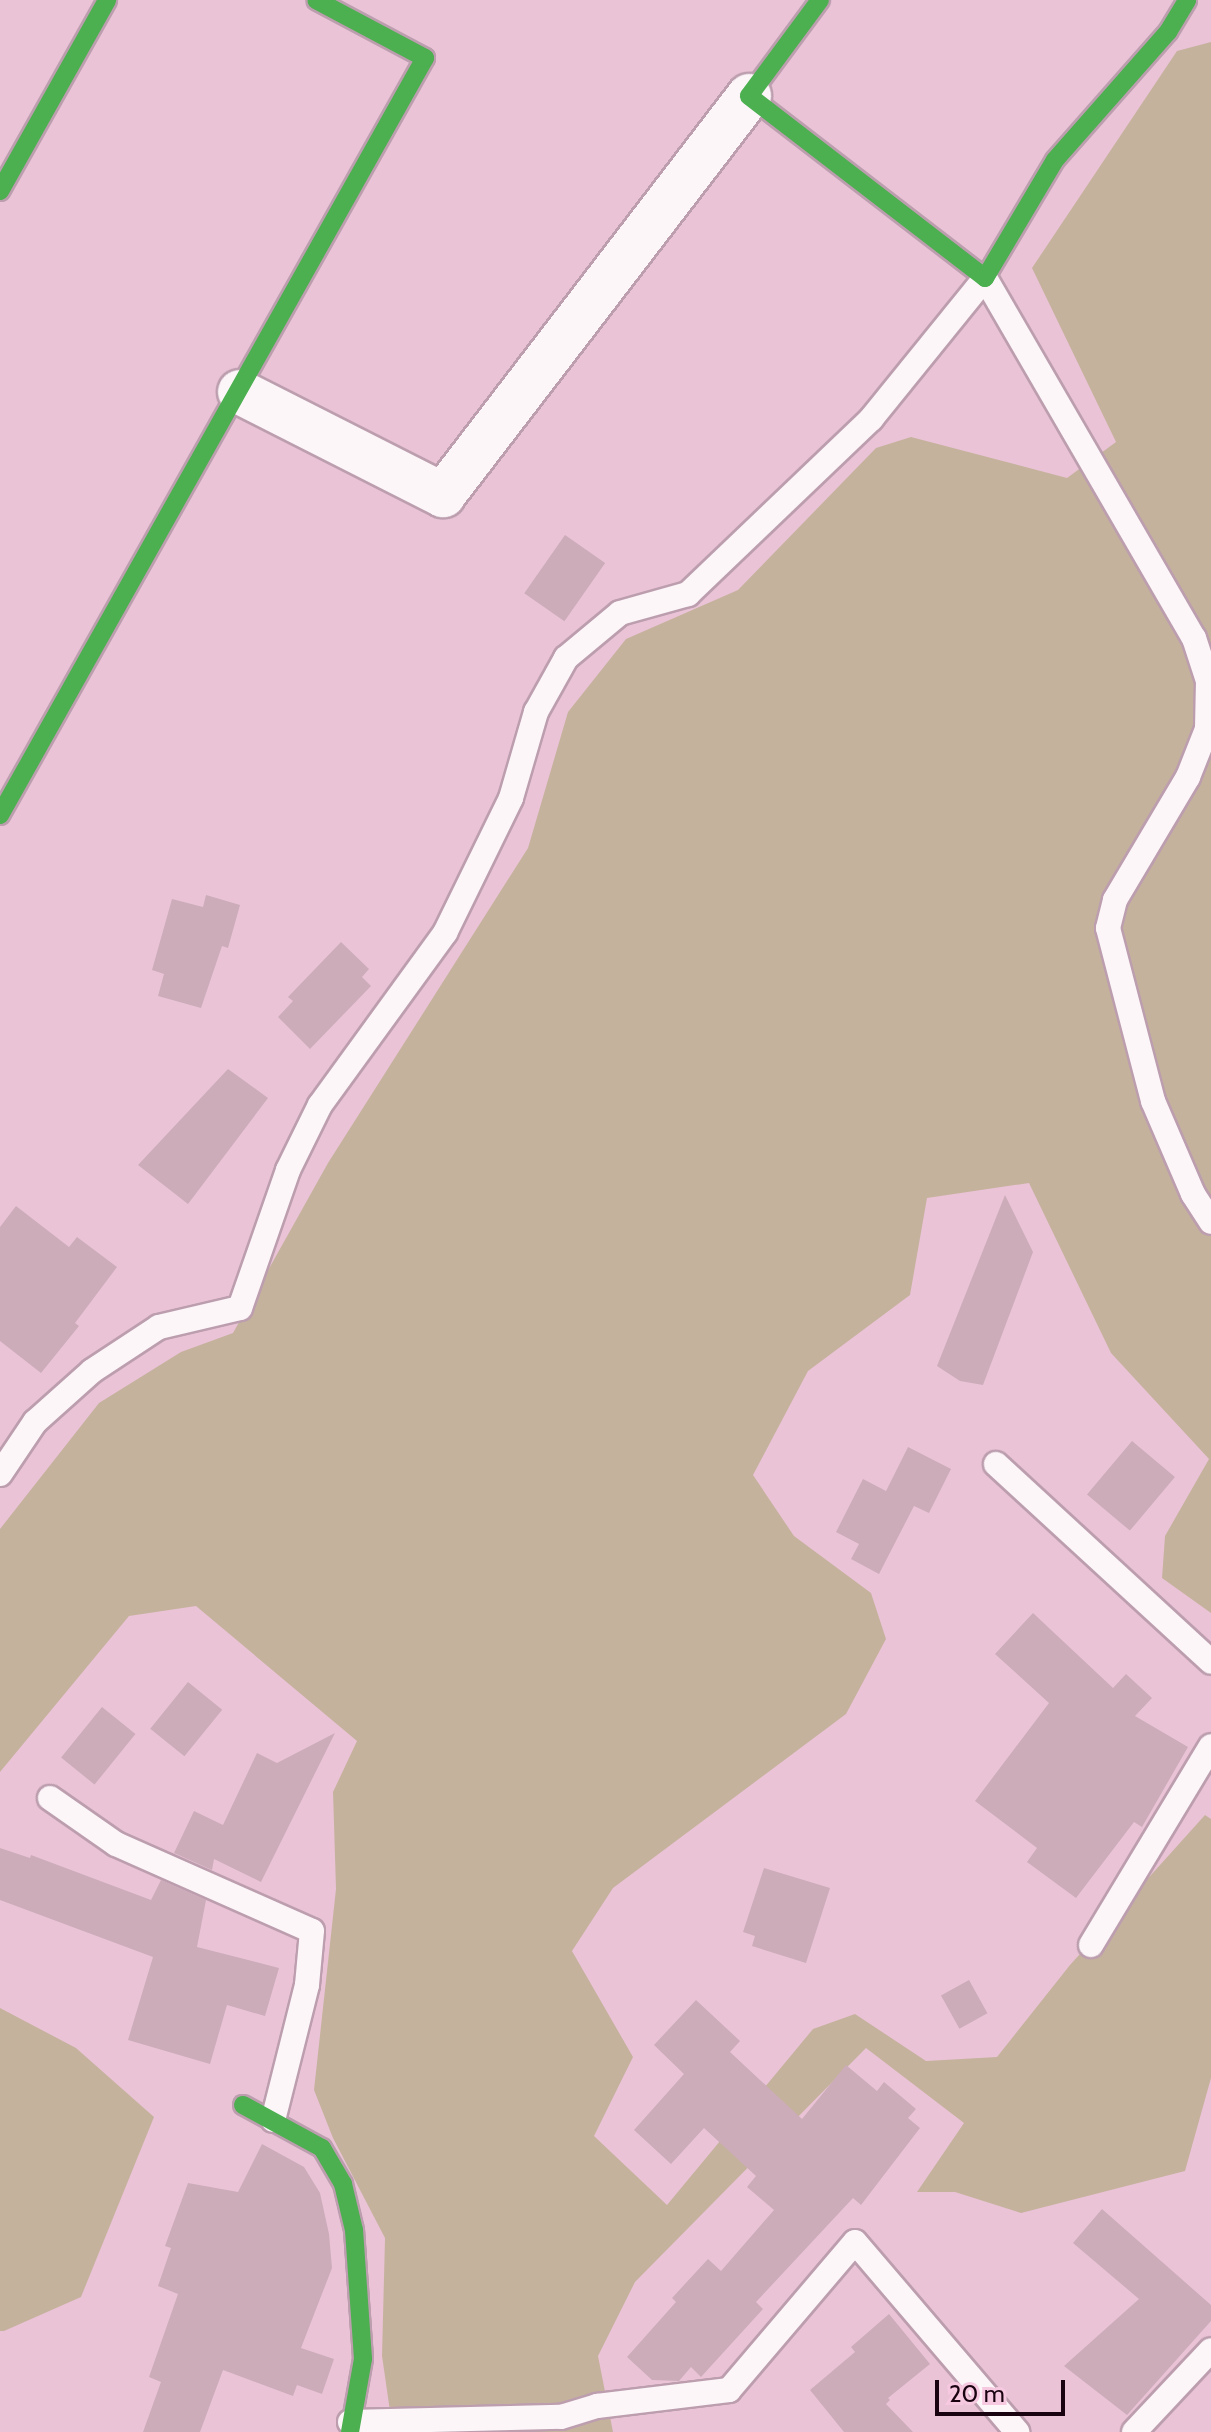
<!DOCTYPE html>
<style>
body{margin:0}
#map{position:relative;width:1211px;height:2432px;overflow:hidden;background:#eac3d7;font-family:Cabin,sans-serif}
div>[style]{position:absolute}
.green>*{inset:0;background:#c5b29d}
.building>*{inset:0;background:#ccacb8;transform-origin:0 0}
.roads{filter:drop-shadow(2px 0 #bc9eae) drop-shadow(-2px 0 #bc9eae) drop-shadow(0 2px #bc9eae) drop-shadow(0 -2px #bc9eae)}
.lane>*{height:24px;margin:-12px;padding:0 12px;transform-origin:12px;border-radius:12px;background:#fcf6f9}
.street>*{height:44px;margin:-22px;padding:0 22px;transform-origin:22px;border-radius:22px;background:#fcf6f9}
.fast>*{height:18px;margin:-9px;padding:0 9px;transform-origin:9px;border-radius:9px;background:#4caf50}
span{translate:-50% -50%;white-space:nowrap;text-align:center;line-height:1.15;-webkit-text-stroke:6px #f6c9e0;paint-order:stroke}
.scale{position:absolute;left:935px;top:2380px;width:130px;height:36px;box-sizing:border-box;border:4px solid #190310;border-top:0;padding-left:10px;font-size:24px;line-height:28px;white-space:nowrap;color:#190310;-webkit-text-stroke:6px #f6c9e0;paint-order:stroke}
</style>
<div id="map">
<div class="green">
<div style="clip-path:polygon(1211px 42px,1211px 1613px,1162px 1578px,1165px 1536px,1209px 1459px,1111px 1353px,1029px 1183px,927px 1198px,910px 1295px,808px 1371px,753px 1475px,794px 1536px,871px 1593px,886px 1639px,846px 1714px,613px 1888px,572px 1951px,633px 2057px,594px 2136px,667px 2205px,813px 2029px,855px 2014px,926px 2061px,997px 2057px,1070px 1965px,1205px 1815px,1211px 1819px,1211px 2078px,1185px 2171px,1021px 2213px,955px 2192px,917px 2192px,964px 2123px,866px 2048px,635px 2282px,598px 2356px,613px 2432px,393px 2432px,382px 2356px,385px 2238px,333px 2138px,314px 2090px,336px 1889px,333px 1792px,357px 1741px,196px 1606px,129px 1616px,0 1772px,0 1529px,99px 1403px,181px 1352px,233px 1333px,328px 1163px,528px 848px,568px 712px,626px 639px,738px 590px,876px 448px,911px 437px,1067px 478px,1116px 442px,1032px 268px,1177px 51px)"></div>
<div style="clip-path:polygon(0 2008px,76px 2048px,154px 2117px,81px 2297px,4px 2331px,0 2331px)"></div>
</div>
<div class="building">
<div style="left:565px;top:535px;width:49px;height:71px;rotate:35deg"></div>
<div style="clip-path:polygon(206px 895px,240px 905px,228px 948px,222px 946px,201px 1008px,158px 996px,164px 974px,152px 970px,172px 899px,203px 907px)"></div>
<div style="clip-path:polygon(341px 942px,369px 969px,362px 977px,371px 986px,310px 1049px,278px 1017px,293px 1001px,288px 997px)"></div>
<div style="clip-path:polygon(228px 1069px,268px 1098px,188px 1204px,138px 1165px)"></div>
<div style="clip-path:polygon(1005px 1195px,1033px 1252px,983px 1385px,960px 1381px,937px 1366px)"></div>
<div style="clip-path:polygon(16px 1206px,69px 1247px,77px 1237px,117px 1267px,75px 1323px,79px 1326px,41px 1373px,0 1341px,0 1227px)"></div>
<div style="left:1132px;top:1441px;width:56px;height:70px;rotate:40deg"></div>
<div style="clip-path:polygon(908px 1447px,951px 1469px,929px 1513px,914px 1506px,879px 1574px,851px 1559px,859px 1544px,836px 1532px,863px 1479px,886px 1491px)"></div>
<div style="clip-path:polygon(1033px 1613px,1113px 1688px,1126px 1674px,1152px 1698px,1135px 1716px,1188px 1747px,1142px 1827px,1134px 1822px,1076px 1898px,1027px 1862px,1037px 1848px,975px 1801px,1049px 1703px,995px 1654px)"></div>
<div style="left:188px;top:1682px;width:44px;height:60px;rotate:39deg"></div>
<div style="left:102px;top:1707px;width:43px;height:65px;rotate:39deg"></div>
<div style="clip-path:polygon(335px 1733px,261px 1882px,214px 1859px,212px 1870px,174px 1853px,194px 1811px,223px 1825px,257px 1753px,277px 1763px)"></div>
<div style="clip-path:polygon(0 1848px,30px 1858px,31px 1855px,151px 1900px,161px 1880px,206px 1900px,197px 1947px,279px 1968px,265px 2016px,227px 2005px,210px 2064px,128px 2040px,153px 1957px,0 1900px)"></div>
<div style="clip-path:polygon(764px 1868px,830px 1888px,806px 1963px,752px 1946px,755px 1936px,743px 1932px)"></div>
<div style="left:969px;top:1980px;width:38px;height:32px;rotate:61deg"></div>
<div style="clip-path:polygon(696px 2000px,740px 2041px,730px 2052px,802px 2119px,846px 2065px,877px 2091px,884px 2082px,916px 2109px,908px 2118px,920px 2128px,861px 2205px,853px 2198px,756px 2302px,763px 2309px,701px 2377px,691px 2367px,679px 2381px,652px 2380px,627px 2357px,676px 2302px,672px 2298px,708px 2259px,721px 2271px,774px 2210px,747px 2187px,756px 2176px,704px 2128px,671px 2164px,634px 2130px,684px 2074px,654px 2045px)"></div>
<div style="clip-path:polygon(262px 2144px,304px 2167px,320px 2193px,329px 2234px,332px 2268px,301px 2348px,334px 2359px,322px 2394px,297px 2385px,293px 2396px,223px 2370px,200px 2432px,143px 2432px,161px 2382px,149px 2377px,178px 2294px,158px 2286px,171px 2248px,165px 2246px,188px 2183px,238px 2192px)"></div>
<div style="clip-path:polygon(1102px 2209px,1211px 2305px,1211px 2321px,1127px 2415px,1064px 2366px,1139px 2299px,1073px 2243px)"></div>
<div style="clip-path:polygon(889px 2314px,930px 2364px,888px 2398px,890px 2400px,886px 2404px,913px 2432px,844px 2432px,810px 2390px,855px 2352px,851px 2347px)"></div>
</div>
<div class="roads">
<div class="lane">
<div style="left:996px;top:1464px;width:292px;rotate:42.6deg"></div>
<div style="left:0;top:1474px;width:63px;rotate:-56.1deg"></div>
<div style="left:35px;top:1422px;width:76px;rotate:-41.8deg"></div>
<div style="left:92px;top:1371px;width:80px;rotate:-33.3deg"></div>
<div style="left:159px;top:1327px;width:83px;rotate:-13.2deg"></div>
<div style="left:240px;top:1308px;width:146px;rotate:-70.8deg"></div>
<div style="left:288px;top:1170px;width:72px;rotate:-63.8deg"></div>
<div style="left:320px;top:1105px;width:213px;rotate:-54deg"></div>
<div style="left:445px;top:933px;width:150px;rotate:-63.9deg"></div>
<div style="left:511px;top:798px;width:90px;rotate:-73.8deg"></div>
<div style="left:536px;top:712px;width:62px;rotate:-60.9deg"></div>
<div style="left:566px;top:658px;width:70px;rotate:-39.8deg"></div>
<div style="left:620px;top:613px;width:71px;rotate:-15.6deg"></div>
<div style="left:688px;top:594px;width:253px;rotate:-43.7deg"></div>
<div style="left:871px;top:419px;width:181px;rotate:-51deg"></div>
<div style="left:985px;top:278px;width:416px;rotate:59.9deg"></div>
<div style="left:1194px;top:638px;width:45px;rotate:72deg"></div>
<div style="left:1208px;top:681px;width:48px;rotate:91.2deg"></div>
<div style="left:1207px;top:729px;width:52px;rotate:111.6deg"></div>
<div style="left:1188px;top:777px;width:143px;rotate:120.7deg"></div>
<div style="left:1115px;top:900px;width:29px;rotate:104deg"></div>
<div style="left:1108px;top:928px;width:179px;rotate:75.4deg"></div>
<div style="left:1153px;top:1101px;width:101px;rotate:66.7deg"></div>
<div style="left:1193px;top:1194px;width:33px;rotate:57deg"></div>
<div style="left:50px;top:1798px;width:80px;rotate:34.9deg"></div>
<div style="left:116px;top:1844px;width:214px;rotate:23.9deg"></div>
<div style="left:312px;top:1931px;width:54px;rotate:95.3deg"></div>
<div style="left:307px;top:1985px;width:139px;rotate:104.1deg"></div>
<div style="left:1091px;top:1945px;width:232px;rotate:-58.9deg"></div>
<div style="left:350px;top:2422px;width:211px;rotate:-1.4deg"></div>
<div style="left:561px;top:2417px;width:38px;rotate:-17deg"></div>
<div style="left:597px;top:2406px;width:133px;rotate:-6.9deg"></div>
<div style="left:729px;top:2390px;width:194px;rotate:-49.6deg"></div>
<div style="left:855px;top:2242px;width:250px;rotate:49.5deg"></div>
<div style="left:1134px;top:2432px;width:112px;rotate:-46.8deg"></div>
</div>
<div class="street">
<div style="left:240px;top:392px;width:228px;rotate:26.9deg"></div>
<div style="left:443px;top:495px;width:503px;rotate:-52.51deg"></div>
</div>
<div class="fast">
<div style="left:820px;top:0;width:119px;rotate:126.5deg"></div>
<div style="left:749px;top:96px;width:298px;rotate:37.6deg"></div>
<div style="left:985px;top:278px;width:137px;rotate:-59.3deg"></div>
<div style="left:1055px;top:160px;width:171px;rotate:-48.6deg"></div>
<div style="left:1168px;top:32px;width:37px;rotate:-59deg"></div>
<div style="left:0;top:191px;width:219px;rotate:-60.7deg"></div>
<div style="left:0;top:815px;width:868px;rotate:-60.69deg"></div>
<div style="left:425px;top:58px;width:123px;rotate:-152deg"></div>
<div style="left:243px;top:2105px;width:90px;rotate:28.6deg"></div>
<div style="left:322px;top:2148px;width:42px;rotate:59.7deg"></div>
<div style="left:343px;top:2184px;width:47px;rotate:76.6deg"></div>
<div style="left:354px;top:2230px;width:129px;rotate:86deg"></div>
<div style="left:363px;top:2359px;width:74px;rotate:100.1deg"></div>
</div>
</div>
<div class="scale">20 m</div>
</div>
